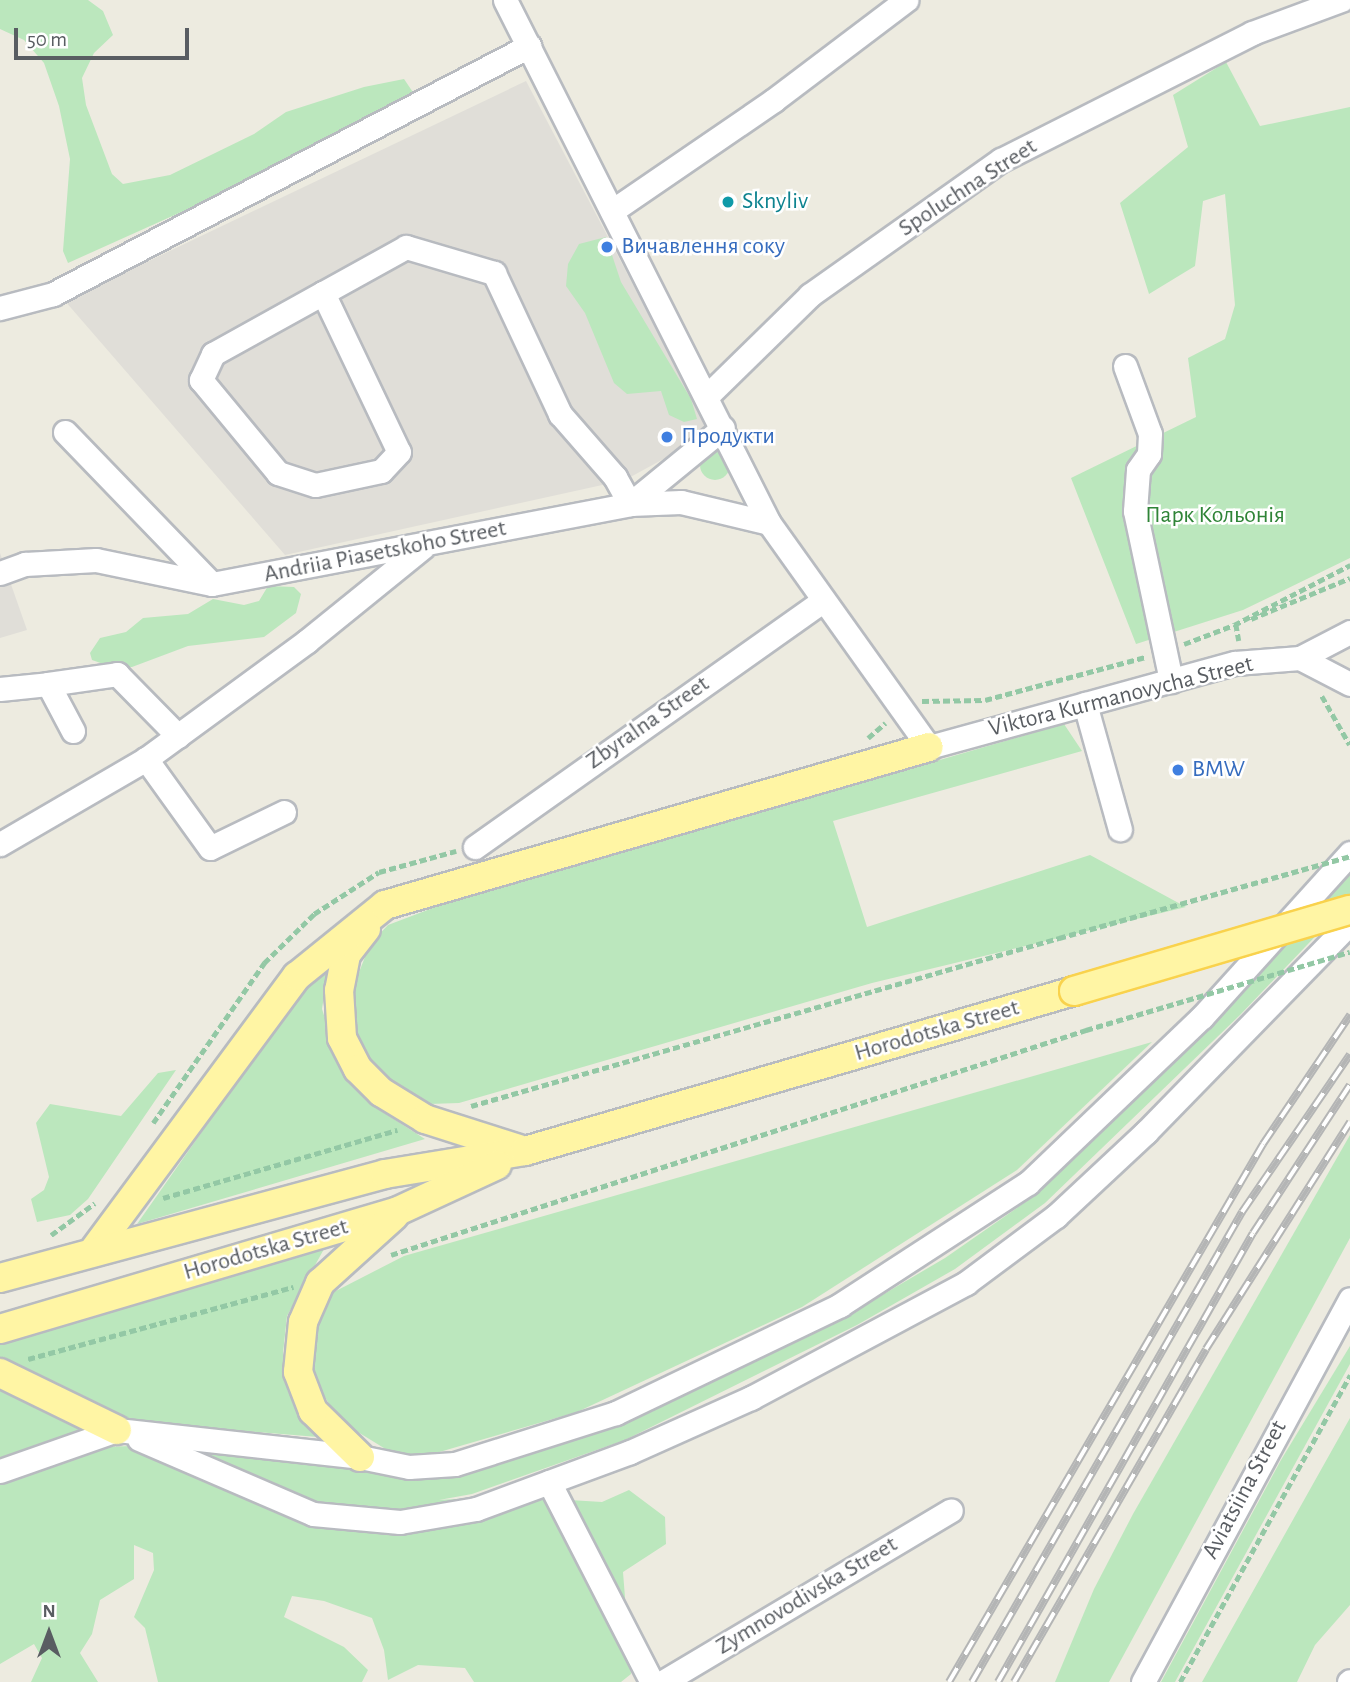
<!DOCTYPE html>
<meta charset="utf-8">
<style>
body{margin:0}
#map{position:relative;width:1350px;height:1682px;overflow:hidden;background:#edebe0;font-family:"Alegreya Sans",sans-serif}
div>[style]{position:absolute}
.industrial>*{inset:0;background:#e0ded8}
.green>*{inset:0;background:#bbe7bd}
.round{border-radius:50%}
.path>*{height:4.5px;margin-top:-2.25px;transform-origin:0;background:repeating-linear-gradient(90deg,#93c8a5 0 7px,transparent 0 10.5px)}
.roads{filter:drop-shadow(2px 0 #b8bbc0) drop-shadow(-2px 0 #b8bbc0) drop-shadow(0 2px #b8bbc0) drop-shadow(0 -2px #b8bbc0)}
.minor>*{height:23px;margin:-11.5px;padding:0 11.5px;transform-origin:11.5px;border-radius:11.5px;background:#fff}
.major>*{height:28px;margin:-14px;padding:0 14px;transform-origin:14px;border-radius:14px;background:#fff5a4}
.rail>*{height:8px;margin-top:-4px;transform-origin:0;background:repeating-linear-gradient(90deg,#fff 0 16px,#b4b5b5 0 32px);box-sizing:border-box;border-block:2px solid #b4b5b5}
.path-bridge>*{height:4.5px;margin-top:-2.25px;transform-origin:0;background:repeating-linear-gradient(90deg,#93c8a5 0 7px,transparent 0 10.5px)}
.bridges{filter:drop-shadow(2px 0 #f9d24d) drop-shadow(-2px 0 #f9d24d) drop-shadow(0 2px #f9d24d) drop-shadow(0 -2px #f9d24d)}
.major-bridge>*{height:28px;margin:-14px;padding:0 14px;transform-origin:14px;border-radius:14px;background:#fff5a4}
.dots>*{width:19px;height:19px;translate:-50% -50%;box-sizing:border-box;border:4px solid #fff;border-radius:50%}
span{translate:-50% -50%;white-space:nowrap;text-align:center;line-height:1.15;-webkit-text-stroke:5px #fff;paint-order:stroke}
.street-label{font-size:24px;color:#595d62}
.culture-label{font-size:24px;color:#0d838f}
.left{translate:0 -50%;text-align:left}
.shop-label{font-size:24px;color:#366cbe}
.park-label{font-size:24px;color:#2f8437}
.north{position:absolute;left:14px;top:1598px;width:70px;height:70px;-webkit-text-stroke:5px #fff;paint-order:stroke;rotate:0deg;font-size:19px;font-weight:700;line-height:28px;text-align:center;color:#595d62}
.north::after{content:'';display:block;margin:auto;width:24px;height:32px;background:#595d62;clip-path:polygon(50% 0,100% 100%,50% 72%,0 100%)}
.scale{position:absolute;left:14px;top:28px;width:175px;height:32px;box-sizing:border-box;border:4px solid #595d62;border-top:0;padding-left:9px;font-size:21px;line-height:24px;white-space:nowrap;color:#595d62;-webkit-text-stroke:5px #fff;paint-order:stroke}
</style>
<div id="map">
<div class="industrial">
<div style="clip-path:polygon(526px 81px,711px 433px,625px 480px,285px 555px,65px 301px)"></div>
<div style="clip-path:polygon(0 553px,27px 630px,0 638px)"></div>
</div>
<div class="green">
<div style="clip-path:polygon(0 0,88px 0,103px 11px,113px 35px,94px 53px,82px 78px,86px 105px,112px 174px,123px 184px,170px 175px,254px 134px,286px 112px,364px 87px,404px 79px,427px 113px,248px 182px,68px 263px,63px 251px,70px 159px,59px 106px,44px 63px,24px 40px,0 29px)"></div>
<div style="clip-path:polygon(1226px 62px,1260px 126px,1350px 107px,1350px 558px,1243px 610px,1136px 644px,1071px 478px,1196px 417px,1188px 358px,1225px 339px,1235px 305px,1225px 194px,1203px 201px,1195px 266px,1149px 294px,1120px 203px,1188px 147px,1173px 95px)"></div>
<div style="clip-path:polygon(606px 237px,621px 282px,691px 399px,697px 419px,684px 422px,669px 415px,661px 391px,627px 394px,614px 383px,585px 313px,566px 286px,568px 264px,579px 244px)"></div>
<div class="round" style="left:700px;top:450px;width:30px;height:30px"></div>
<div style="clip-path:polygon(268px 586px,294px 587px,301px 594px,296px 613px,264px 637px,188px 646px,132px 667px,112px 667px,92px 660px,90px 653px,100px 638px,126px 632px,143px 618px,188px 614px,213px 599px,244px 605px,259px 601px)"></div>
<div style="clip-path:polygon(1064px 724px,1082px 751px,833px 821px,867px 927px,1090px 855px,1186px 907px,872px 983px,459px 1103px,429px 1104px,384px 1079px,357px 1038px,351px 993px,370px 944px,388px 925px,446px 903px)"></div>
<div style="clip-path:polygon(1350px 871px,1350px 900px,1240px 1015px,1045px 1203px,955px 1269px,857px 1325px,625px 1440px,472px 1494px,439px 1500px,504px 1496px,602px 1502px,629px 1490px,665px 1517px,666px 1544px,623px 1572px,631px 1674px,621px 1682px,474px 1682px,465px 1668px,418px 1665px,388px 1680px,384px 1650px,372px 1618px,324px 1601px,292px 1596px,284px 1617px,344px 1647px,368px 1670px,362px 1682px,158px 1682px,145px 1628px,134px 1617px,154px 1570px,153px 1553px,134px 1545px,134px 1579px,100px 1600px,92px 1634px,80px 1653px,98px 1682px,31px 1682px,42px 1658px,34px 1644px,0 1664px,0 1471px,83px 1448px,201px 1443px,213px 1452px,284px 1457px,420px 1480px,479px 1470px,622px 1423px,850px 1314px,945px 1258px,1037px 1194px,1228px 1007px)"></div>
<div style="clip-path:polygon(329px 964px,322px 1009px,343px 1075px,370px 1104px,425px 1139px,137px 1224px,282px 1018px)"></div>
<div style="clip-path:polygon(1152px 1042px,1017px 1170px,802px 1307px,577px 1412px,429px 1455px,392px 1453px,340px 1421px,314px 1380px,317px 1320px,328px 1295px,404px 1256px)"></div>
<div style="clip-path:polygon(176px 1070px,88px 1199px,70px 1215px,37px 1222px,31px 1199px,44px 1190px,49px 1177px,36px 1123px,50px 1104px,121px 1116px,158px 1073px)"></div>
<div style="clip-path:polygon(1350px 1135px,1350px 1238px,1109px 1682px,1055px 1682px,1094px 1589px,1133px 1514px)"></div>
<div style="clip-path:polygon(324px 1249px,287px 1316px,283px 1353px,288px 1392px,318px 1437px,132px 1422px,0 1359px,0 1337px)"></div>
<div style="clip-path:polygon(1350px 1346px,1350px 1364px,1175px 1682px,1161px 1682px,1281px 1460px)"></div>
<div style="clip-path:polygon(0 1383px,90px 1430px,0 1459px)"></div>
<div style="clip-path:polygon(1350px 1418px,1350px 1605px,1315px 1645px,1297px 1682px,1202px 1682px)"></div>
</div>
<div class="path">
<div style="left:1251px;top:619px;width:107px;rotate:-22.5deg"></div>
<div style="left:1236px;top:624px;width:17px;rotate:80deg"></div>
<div style="left:1184px;top:644px;width:53px;rotate:-20.8deg"></div>
<div style="left:1234px;top:625px;width:131px;rotate:-27.3deg"></div>
<div style="left:1322px;top:696px;width:56px;rotate:60.3deg"></div>
<div style="left:922px;top:701px;width:63px;rotate:-0.9deg"></div>
<div style="left:985px;top:700px;width:167px;rotate:-15deg"></div>
<div style="left:868px;top:738px;width:23px;rotate:-41deg"></div>
<div style="left:471px;top:1106px;width:612px;rotate:-15.95deg"></div>
<div style="left:153px;top:1123px;width:195px;rotate:-55.2deg"></div>
<div style="left:264px;top:963px;width:70px;rotate:-44.4deg"></div>
<div style="left:314px;top:914px;width:77px;rotate:-32.9deg"></div>
<div style="left:379px;top:872px;width:80px;rotate:-15.3deg"></div>
<div style="left:163px;top:1198px;width:244px;rotate:-16.2deg"></div>
<div style="left:51px;top:1235px;width:54px;rotate:-36deg"></div>
<div style="left:391px;top:1255px;width:731px;rotate:-17.94deg"></div>
<div style="left:28px;top:1359px;width:275px;rotate:-15.2deg"></div>
<div style="left:1180px;top:1682px;width:351px;rotate:-61deg"></div>
</div>
<div class="roads">
<div class="minor">
<div style="left:505px;top:0;width:586px;rotate:63.22deg"></div>
<div style="left:769px;top:523px;width:275px;rotate:54.5deg"></div>
<div style="left:929px;top:747px;width:317px;rotate:-15.4deg"></div>
<div style="left:1235px;top:663px;width:65px;rotate:-4.4deg"></div>
<div style="left:1300px;top:658px;width:56px;rotate:-27.5deg"></div>
<div style="left:612px;top:211px;width:196px;rotate:-34.4deg"></div>
<div style="left:774px;top:100px;width:166px;rotate:-37.1deg"></div>
<div style="left:323px;top:293px;width:176px;rotate:64.5deg"></div>
<div style="left:399px;top:452px;width:26px;rotate:133deg"></div>
<div style="left:381px;top:471px;width:67px;rotate:168deg"></div>
<div style="left:315px;top:485px;width:39px;rotate:-162deg"></div>
<div style="left:278px;top:473px;width:121px;rotate:-129.6deg"></div>
<div style="left:201px;top:380px;width:29px;rotate:-65deg"></div>
<div style="left:213px;top:354px;width:126px;rotate:-29deg"></div>
<div style="left:323px;top:293px;width:95px;rotate:-29deg"></div>
<div style="left:406px;top:247px;width:92px;rotate:16.5deg"></div>
<div style="left:494px;top:273px;width:156px;rotate:64.9deg"></div>
<div style="left:560px;top:414px;width:84px;rotate:48.9deg"></div>
<div style="left:615px;top:477px;width:31px;rotate:61deg"></div>
<div style="left:630px;top:504px;width:120px;rotate:-39.3deg"></div>
<div style="left:0;top:308px;width:55px;rotate:-14.8deg"></div>
<div style="left:53px;top:294px;width:537px;rotate:-27.52deg"></div>
<div style="left:1125px;top:366px;width:72px;rotate:69.8deg"></div>
<div style="left:1150px;top:434px;width:20px;rotate:93deg"></div>
<div style="left:1149px;top:454px;width:19px;rotate:125deg"></div>
<div style="left:1138px;top:470px;width:41px;rotate:94.2deg"></div>
<div style="left:1135px;top:511px;width:174px;rotate:78deg"></div>
<div style="left:707px;top:396px;width:144px;rotate:-44.4deg"></div>
<div style="left:810px;top:295px;width:234px;rotate:-35.3deg"></div>
<div style="left:1001px;top:160px;width:281px;rotate:-26.8deg"></div>
<div style="left:1252px;top:33px;width:95px;rotate:-20.3deg"></div>
<div style="left:65px;top:432px;width:211px;rotate:46deg"></div>
<div style="left:0;top:573px;width:27px;rotate:-20deg"></div>
<div style="left:25px;top:564px;width:71px;rotate:-3.2deg"></div>
<div style="left:96px;top:560px;width:118px;rotate:11.7deg"></div>
<div style="left:212px;top:584px;width:426px;rotate:-10.8deg"></div>
<div style="left:630px;top:504px;width:51px;rotate:-2.2deg"></div>
<div style="left:681px;top:502px;width:90px;rotate:13.4deg"></div>
<div style="left:1300px;top:658px;width:56px;rotate:27.5deg"></div>
<div style="left:0;top:689px;width:48px;rotate:-5.9deg"></div>
<div style="left:1085px;top:704px;width:130px;rotate:74.4deg"></div>
<div style="left:73px;top:731px;width:53px;rotate:-118deg"></div>
<div style="left:48px;top:684px;width:70px;rotate:-8.2deg"></div>
<div style="left:117px;top:674px;width:87px;rotate:45.5deg"></div>
<div style="left:284px;top:812px;width:82px;rotate:154.1deg"></div>
<div style="left:210px;top:848px;width:110px;rotate:-125.7deg"></div>
<div style="left:146px;top:759px;width:200px;rotate:-36.2deg"></div>
<div style="left:307px;top:641px;width:148px;rotate:-39deg"></div>
<div style="left:0;top:844px;width:169px;rotate:-30.2deg"></div>
<div style="left:475px;top:847px;width:426px;rotate:-35.3deg"></div>
<div style="left:139px;top:1439px;width:189px;rotate:23.3deg"></div>
<div style="left:313px;top:1514px;width:87px;rotate:5.3deg"></div>
<div style="left:400px;top:1522px;width:77px;rotate:-9.7deg"></div>
<div style="left:476px;top:1509px;width:164px;rotate:-20.3deg"></div>
<div style="left:630px;top:1452px;width:133px;rotate:-24.1deg"></div>
<div style="left:751px;top:1398px;width:244px;rotate:-28.1deg"></div>
<div style="left:966px;top:1283px;width:112px;rotate:-36.7deg"></div>
<div style="left:1056px;top:1216px;width:123px;rotate:-43deg"></div>
<div style="left:1146px;top:1132px;width:292px;rotate:-45.7deg"></div>
<div style="left:0;top:1471px;width:124px;rotate:-19.3deg"></div>
<div style="left:117px;top:1430px;width:244px;rotate:6.3deg"></div>
<div style="left:360px;top:1457px;width:50px;rotate:11.5deg"></div>
<div style="left:409px;top:1467px;width:46px;rotate:-3.7deg"></div>
<div style="left:455px;top:1464px;width:169px;rotate:-17.6deg"></div>
<div style="left:616px;top:1413px;width:249px;rotate:-25.7deg"></div>
<div style="left:840px;top:1305px;width:224px;rotate:-33deg"></div>
<div style="left:1028px;top:1183px;width:240px;rotate:-43.7deg"></div>
<div style="left:1202px;top:1017px;width:221px;rotate:-47.9deg"></div>
<div style="left:549px;top:1482px;width:225px;rotate:62.8deg"></div>
<div style="left:663px;top:1682px;width:335px;rotate:-30.8deg"></div>
<div style="left:1143px;top:1682px;width:435px;rotate:-61.6deg"></div>
<div style="left:1349px;top:1682px;width:1px;rotate:-45deg"></div>
</div>
<div class="major">
<div style="left:366px;top:929px;width:33px;rotate:128deg"></div>
<div style="left:346px;top:955px;width:36px;rotate:101deg"></div>
<div style="left:339px;top:990px;width:48px;rotate:86.4deg"></div>
<div style="left:342px;top:1038px;width:35px;rotate:63deg"></div>
<div style="left:358px;top:1069px;width:33px;rotate:45deg"></div>
<div style="left:381px;top:1092px;width:52px;rotate:31.5deg"></div>
<div style="left:425px;top:1119px;width:99px;rotate:17.7deg"></div>
<div style="left:94px;top:1250px;width:341px;rotate:-53.5deg"></div>
<div style="left:297px;top:976px;width:113px;rotate:-38.9deg"></div>
<div style="left:385px;top:905px;width:566px;rotate:-16.2deg"></div>
<div style="left:0;top:1278px;width:399px;rotate:-15.1deg"></div>
<div style="left:385px;top:1174px;width:142px;rotate:-9.3deg"></div>
<div style="left:525px;top:1151px;width:572px;rotate:-16.25deg"></div>
<div style="left:0;top:1329px;width:415px;rotate:-16.5deg"></div>
<div style="left:398px;top:1211px;width:109px;rotate:-24.9deg"></div>
<div style="left:0;top:1373px;width:130px;rotate:26deg"></div>
<div style="left:360px;top:1457px;width:66px;rotate:-135.6deg"></div>
<div style="left:313px;top:1411px;width:42px;rotate:-111deg"></div>
<div style="left:298px;top:1372px;width:50px;rotate:-84.3deg"></div>
<div style="left:303px;top:1322px;width:43px;rotate:-66.4deg"></div>
<div style="left:320px;top:1283px;width:100px;rotate:-42.2deg"></div>
</div>
</div>
<div class="rail">
<div style="left:949px;top:1682px;width:623px;rotate:-59.73deg"></div>
<div style="left:1263px;top:1144px;width:156px;rotate:-56deg"></div>
<div style="left:972px;top:1682px;width:542px;rotate:-60.12deg"></div>
<div style="left:1242px;top:1212px;width:191px;rotate:-55.6deg"></div>
<div style="left:998px;top:1682px;width:516px;rotate:-60.41deg"></div>
<div style="left:1253px;top:1233px;width:177px;rotate:-56.8deg"></div>
<div style="left:1014px;top:1682px;width:384px;rotate:-60deg"></div>
<div style="left:1206px;top:1349px;width:269px;rotate:-57.6deg"></div>
</div>
<div class="path-bridge">
<div style="left:1059px;top:938px;width:302px;rotate:-15.7deg"></div>
<div style="left:1086px;top:1030px;width:275px;rotate:-16.5deg"></div>
</div>
<div class="bridges">
<div class="major-bridge">
<div style="left:1074px;top:991px;width:288px;rotate:-16.4deg"></div>
</div>
</div>
<div class="dots">
<div style="left:728px;top:202px;background:#0f9aa8"></div>
<div style="left:607px;top:247px;background:#3f7fe0"></div>
<div style="left:667px;top:437px;background:#3f7fe0"></div>
<div style="left:1178px;top:770px;background:#3f7fe0"></div>
</div>
<div class="street-label">
<span style="left:968px;top:188px;rotate:-33deg">Spoluchna Street</span>
<span style="left:385px;top:552px;rotate:-11deg">Andriia Piasetskoho Street</span>
<span style="left:1121px;top:697px;rotate:-14deg">Viktora Kurmanovycha Street</span>
<span style="left:648px;top:723px;rotate:-35deg">Zbyralna Street</span>
<span style="left:937px;top:1031px;rotate:-16deg">Horodotska Street</span>
<span style="left:266px;top:1250px;rotate:-16deg">Horodotska Street</span>
<span style="left:1245px;top:1490px;rotate:-62deg">Aviatsiina Street</span>
<span style="left:807px;top:1596px;rotate:-31deg">Zymnovodivska Street</span>
</div>
<div class="culture-label">
<span class="left" style="left:742px;top:202px">Sknyliv</span>
</div>
<div class="shop-label">
<span class="left" style="left:621px;top:247px">Вичавлення соку</span>
<span class="left" style="left:681px;top:437px">Продукти</span>
<span class="left" style="left:1192px;top:770px">BMW</span>
</div>
<div class="park-label">
<span style="left:1215px;top:516px">Парк Кольонія</span>
</div>
<div class="north">N</div>
<div class="scale">50 m</div>
</div>
